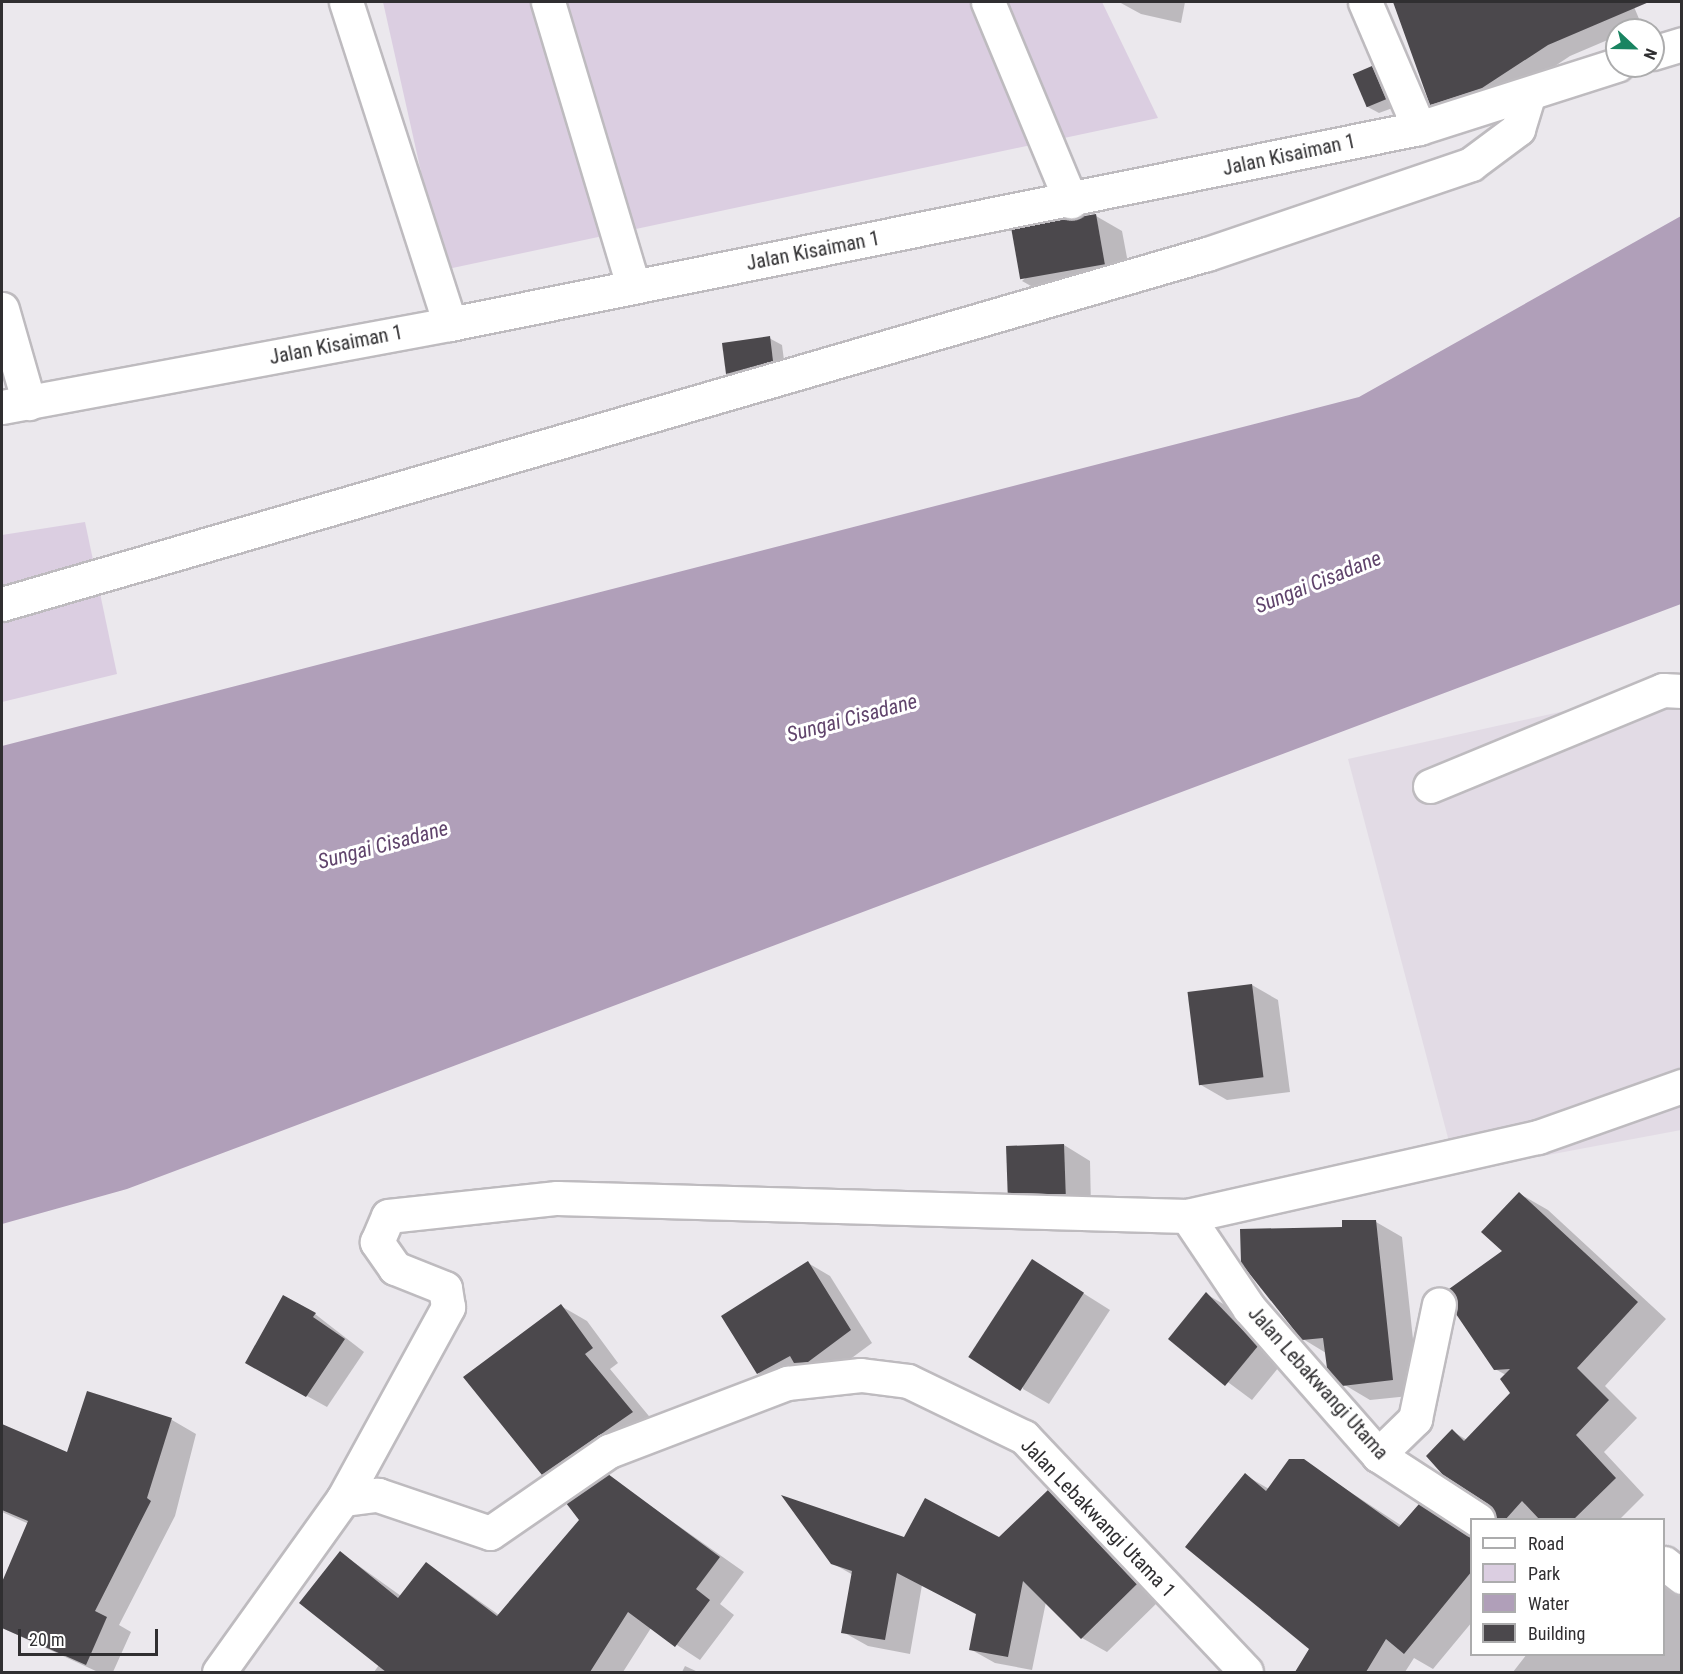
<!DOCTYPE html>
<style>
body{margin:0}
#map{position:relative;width:1683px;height:1674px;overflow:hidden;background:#ebe8ed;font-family:"Roboto Condensed",sans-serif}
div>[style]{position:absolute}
.built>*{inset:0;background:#e2dbe5}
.green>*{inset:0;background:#dbcee1}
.water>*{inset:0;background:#b09fb9}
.shadow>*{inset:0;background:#0003}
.building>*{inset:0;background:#4b484c;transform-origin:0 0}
.roads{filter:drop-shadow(2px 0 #bebbbf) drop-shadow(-2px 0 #bebbbf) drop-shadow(0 2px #bebbbf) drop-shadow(0 -2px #bebbbf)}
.minor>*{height:33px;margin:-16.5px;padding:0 16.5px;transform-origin:16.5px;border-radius:16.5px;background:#fff}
span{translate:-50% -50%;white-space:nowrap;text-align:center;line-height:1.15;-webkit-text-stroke:6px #fff;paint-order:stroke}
.street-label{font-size:20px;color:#302f31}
.water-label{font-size:21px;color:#60446c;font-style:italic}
.frame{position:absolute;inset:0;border:3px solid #302f31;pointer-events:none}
.legend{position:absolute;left:1470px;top:1518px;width:195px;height:138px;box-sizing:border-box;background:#fff;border:2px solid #acacad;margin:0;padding:8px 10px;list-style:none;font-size:18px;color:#302f31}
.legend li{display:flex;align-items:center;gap:12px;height:30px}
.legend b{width:30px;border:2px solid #acacad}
.north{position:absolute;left:1605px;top:18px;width:60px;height:60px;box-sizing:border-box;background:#fff;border:2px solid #acacad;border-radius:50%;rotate:112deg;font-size:16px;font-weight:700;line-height:24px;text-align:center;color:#302f31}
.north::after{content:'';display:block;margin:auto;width:21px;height:27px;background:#198461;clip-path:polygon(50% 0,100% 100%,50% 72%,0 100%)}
.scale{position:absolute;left:18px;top:1629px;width:140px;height:27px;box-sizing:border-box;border:3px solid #302f31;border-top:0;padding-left:8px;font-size:18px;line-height:21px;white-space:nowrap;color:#302f31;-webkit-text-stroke:4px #fff;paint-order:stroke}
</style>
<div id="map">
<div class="built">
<div style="clip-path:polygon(1681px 685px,1681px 1130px,1457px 1172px,1348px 759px)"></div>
</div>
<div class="green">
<div style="clip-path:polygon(383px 2px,1102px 2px,1158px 118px,443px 270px)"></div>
<div style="clip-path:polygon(85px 522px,117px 674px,2px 702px,2px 535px)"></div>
</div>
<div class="water">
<div style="clip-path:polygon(1681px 216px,1681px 604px,127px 1189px,2px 1224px,2px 746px,1359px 397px)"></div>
</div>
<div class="shadow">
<div style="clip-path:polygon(1119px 2px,1185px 2px,1181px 23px,1141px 14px)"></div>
<div style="clip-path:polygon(1394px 2px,1632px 2px,1642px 26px,1617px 30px,1617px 36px,1570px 56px,1504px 100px,1452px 116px,1431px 104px)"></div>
<div style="clip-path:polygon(1372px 68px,1385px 75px,1398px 106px,1379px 113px,1366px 106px)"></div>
<div style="clip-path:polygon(1096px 216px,1122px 231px,1131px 279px,1049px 296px,1022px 281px)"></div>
<div style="clip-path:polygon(769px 338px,782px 345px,785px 368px,740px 381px,727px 373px)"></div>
<div style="clip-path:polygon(1252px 985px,1278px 1000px,1290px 1092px,1227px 1100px,1201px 1085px)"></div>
<div style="clip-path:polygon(1064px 1145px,1090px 1161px,1091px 1208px,1035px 1206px,1009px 1191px)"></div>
<div style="clip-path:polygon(1520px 1194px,1548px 1210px,1666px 1319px,1605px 1386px,1637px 1418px,1604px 1452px,1644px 1495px,1619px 1520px,1498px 1520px,1452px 1431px,1467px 1440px,1512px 1394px,1506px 1375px,1495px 1369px,1504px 1251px)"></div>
<div style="clip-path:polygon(1376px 1222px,1402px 1237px,1419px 1395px,1370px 1400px,1343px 1384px,1326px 1353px,1303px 1339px,1343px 1228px)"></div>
<div style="clip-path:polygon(1032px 1261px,1110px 1310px,1049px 1404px,1023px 1389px)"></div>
<div style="clip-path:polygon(808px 1263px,830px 1276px,872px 1343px,830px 1374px,780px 1386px,758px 1373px)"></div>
<div style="clip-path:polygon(1206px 1294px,1232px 1309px,1283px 1362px,1252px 1400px,1170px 1339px)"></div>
<div style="clip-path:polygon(561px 1306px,587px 1321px,618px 1363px,610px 1369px,658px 1427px,569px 1489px,543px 1473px)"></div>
<div style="clip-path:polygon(315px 1314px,364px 1352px,327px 1407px,247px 1363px)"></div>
<div style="clip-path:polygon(88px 1393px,172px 1420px,196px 1434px,175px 1516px,119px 1625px,131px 1632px,113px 1672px,98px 1672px,2px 1628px,2px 1586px,29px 1524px,2px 1512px,2px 1444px,8px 1429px,68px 1454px)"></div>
<div style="clip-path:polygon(1303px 1461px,1402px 1526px,1472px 1538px,1472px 1622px,1433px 1669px,1414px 1658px,1405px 1672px,1296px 1672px,1311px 1648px,1245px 1475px,1269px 1489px)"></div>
<div style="clip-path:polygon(608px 1476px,744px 1572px,720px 1604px,734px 1615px,700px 1660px,651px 1628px,623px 1672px,374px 1672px,379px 1665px,341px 1553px,401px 1596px,427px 1564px,499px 1615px,581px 1520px)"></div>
<div style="clip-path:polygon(1048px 1492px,1073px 1506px,1161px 1599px,1107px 1652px,1082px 1638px,1046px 1602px,1032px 1670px,995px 1663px,970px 1649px,977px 1615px,922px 1585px,910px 1654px,868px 1646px,843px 1632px,853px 1575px,832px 1563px,905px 1539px,1000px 1539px)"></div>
<div style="clip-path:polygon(1664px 1586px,1682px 1596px,1682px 1672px,1513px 1672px,1527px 1654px,1664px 1654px)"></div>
<div style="clip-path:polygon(685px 1666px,698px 1672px,682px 1672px)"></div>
</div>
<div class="building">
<div style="clip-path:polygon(1393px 2px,1649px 2px,1548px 45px,1482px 88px,1430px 105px)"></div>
<div style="left:1372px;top:66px;width:36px;height:21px;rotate:67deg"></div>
<div style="left:1096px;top:214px;width:51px;height:86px;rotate:80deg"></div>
<div style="clip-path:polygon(770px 336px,773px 361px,726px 374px,722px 343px)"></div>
<div style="left:1252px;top:984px;width:94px;height:65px;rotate:83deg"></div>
<div style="left:1064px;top:1144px;width:50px;height:58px;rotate:88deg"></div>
<div style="clip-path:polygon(1519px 1192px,1638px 1302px,1577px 1368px,1609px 1400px,1576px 1435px,1616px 1478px,1573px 1520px,1540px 1520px,1522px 1501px,1505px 1520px,1496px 1520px,1488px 1504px,1443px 1475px,1426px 1456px,1452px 1429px,1464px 1441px,1510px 1393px,1500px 1379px,1510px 1369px,1494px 1370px,1456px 1314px,1457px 1299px,1449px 1289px,1502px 1251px,1481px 1232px)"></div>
<div style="clip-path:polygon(1342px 1220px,1376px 1220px,1393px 1380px,1342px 1386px,1327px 1368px,1323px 1338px,1302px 1340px,1241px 1263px,1240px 1229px,1342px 1227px)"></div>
<div style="left:1032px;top:1259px;width:62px;height:117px;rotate:33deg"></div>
<div style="clip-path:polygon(808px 1261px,851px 1330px,808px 1362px,794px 1363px,790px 1356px,757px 1374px,721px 1316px)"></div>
<div style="clip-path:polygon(1206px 1292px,1258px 1346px,1225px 1386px,1168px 1339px)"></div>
<div style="clip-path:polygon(283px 1295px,316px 1313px,313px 1317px,345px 1339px,306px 1397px,245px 1363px)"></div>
<div style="clip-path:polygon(561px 1304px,593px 1348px,585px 1354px,633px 1412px,542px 1475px,463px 1377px)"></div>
<div style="clip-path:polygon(87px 1391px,172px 1418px,147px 1498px,151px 1501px,95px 1611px,107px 1617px,86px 1665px,2px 1628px,2px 1582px,28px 1521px,2px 1510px,2px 1424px,67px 1452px)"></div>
<div style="clip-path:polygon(1289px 1459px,1304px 1459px,1399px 1527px,1419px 1504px,1472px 1537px,1472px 1571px,1404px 1654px,1386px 1639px,1366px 1672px,1295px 1672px,1309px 1649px,1185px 1547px,1245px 1473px,1266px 1491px)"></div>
<div style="clip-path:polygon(608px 1474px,720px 1557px,696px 1589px,710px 1600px,675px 1647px,628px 1612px,590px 1672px,386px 1672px,299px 1603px,340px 1551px,398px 1598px,426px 1562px,497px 1616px,579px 1520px,566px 1503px)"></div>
<div style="clip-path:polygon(1048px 1490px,1137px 1584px,1081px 1639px,1023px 1581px,1008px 1657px,969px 1650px,976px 1614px,897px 1573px,885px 1640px,841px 1633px,852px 1571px,831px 1564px,781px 1495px,904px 1537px,925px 1498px,999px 1537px)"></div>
</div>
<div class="roads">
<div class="minor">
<div style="left:346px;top:2px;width:338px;rotate:72.1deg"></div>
<div style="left:548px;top:2px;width:296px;rotate:73.3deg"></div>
<div style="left:988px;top:2px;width:216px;rotate:67.4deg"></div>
<div style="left:1365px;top:2px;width:137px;rotate:66.8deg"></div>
<div style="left:1653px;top:53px;width:30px;rotate:-17deg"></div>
<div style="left:2px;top:309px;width:98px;rotate:74deg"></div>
<div style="left:2px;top:407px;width:456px;rotate:-10.5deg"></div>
<div style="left:450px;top:324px;width:989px;rotate:-11.43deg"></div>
<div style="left:1419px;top:128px;width:208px;rotate:-17.7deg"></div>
<div style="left:2px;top:604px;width:1255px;rotate:-16.2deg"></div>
<div style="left:1207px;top:254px;width:279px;rotate:-18.8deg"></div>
<div style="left:1471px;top:164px;width:59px;rotate:-36.7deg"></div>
<div style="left:1518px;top:129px;width:37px;rotate:-73deg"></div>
<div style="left:1430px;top:786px;width:252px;rotate:-22.4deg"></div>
<div style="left:1663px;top:690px;width:19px;rotate:3deg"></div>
<div style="left:1187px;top:1216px;width:111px;rotate:56deg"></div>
<div style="left:1249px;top:1308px;width:196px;rotate:48.7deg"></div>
<div style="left:1378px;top:1455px;width:119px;rotate:33deg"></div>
<div style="left:1378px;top:1455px;width:52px;rotate:-44.2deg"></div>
<div style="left:1415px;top:1419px;width:117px;rotate:-78.2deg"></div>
<div style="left:343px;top:1499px;width:219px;rotate:-61.3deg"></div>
<div style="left:448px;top:1307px;width:19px;rotate:-99deg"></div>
<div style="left:445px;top:1288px;width:54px;rotate:-158.2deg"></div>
<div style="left:395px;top:1268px;width:32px;rotate:-125deg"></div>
<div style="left:377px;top:1242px;width:28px;rotate:-67deg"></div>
<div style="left:388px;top:1216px;width:170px;rotate:-6.1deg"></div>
<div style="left:557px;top:1198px;width:630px;rotate:1.64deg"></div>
<div style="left:1187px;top:1216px;width:360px;rotate:-12.7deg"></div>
<div style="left:1538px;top:1137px;width:153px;rotate:-19.5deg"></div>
<div style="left:1664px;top:1563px;width:23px;rotate:38deg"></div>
<div style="left:219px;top:1672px;width:213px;rotate:-54.4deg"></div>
<div style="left:343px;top:1499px;width:35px;rotate:-7deg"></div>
<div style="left:378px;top:1495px;width:118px;rotate:18.7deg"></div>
<div style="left:490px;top:1533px;width:145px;rotate:-34.6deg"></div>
<div style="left:609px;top:1451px;width:191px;rotate:-20.9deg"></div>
<div style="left:787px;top:1383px;width:74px;rotate:-6.2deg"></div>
<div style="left:861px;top:1375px;width:47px;rotate:7.3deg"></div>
<div style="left:908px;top:1381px;width:129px;rotate:25.8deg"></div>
<div style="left:1024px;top:1437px;width:323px;rotate:46.6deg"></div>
</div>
</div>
<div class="street-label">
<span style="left:1289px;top:155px;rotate:-12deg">Jalan Kisaiman 1</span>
<span style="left:813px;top:251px;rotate:-11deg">Jalan Kisaiman 1</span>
<span style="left:336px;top:345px;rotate:-11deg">Jalan Kisaiman 1</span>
<span style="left:1318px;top:1383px;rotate:48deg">Jalan Lebakwangi Utama</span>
<span style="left:1098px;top:1518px;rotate:46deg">Jalan Lebakwangi Utama 1</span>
</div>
<div class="water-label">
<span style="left:1318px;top:582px;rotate:-22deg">Sungai Cisadane</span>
<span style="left:852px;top:718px;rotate:-15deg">Sungai Cisadane</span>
<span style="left:383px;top:845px;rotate:-15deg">Sungai Cisadane</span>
</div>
<div class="frame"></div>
<ul class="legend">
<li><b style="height:8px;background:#fff"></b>Road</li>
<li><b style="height:16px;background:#dbcee1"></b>Park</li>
<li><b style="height:16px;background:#b09fb9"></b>Water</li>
<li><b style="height:16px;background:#4b484c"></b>Building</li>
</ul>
<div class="north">N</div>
<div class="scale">20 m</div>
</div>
